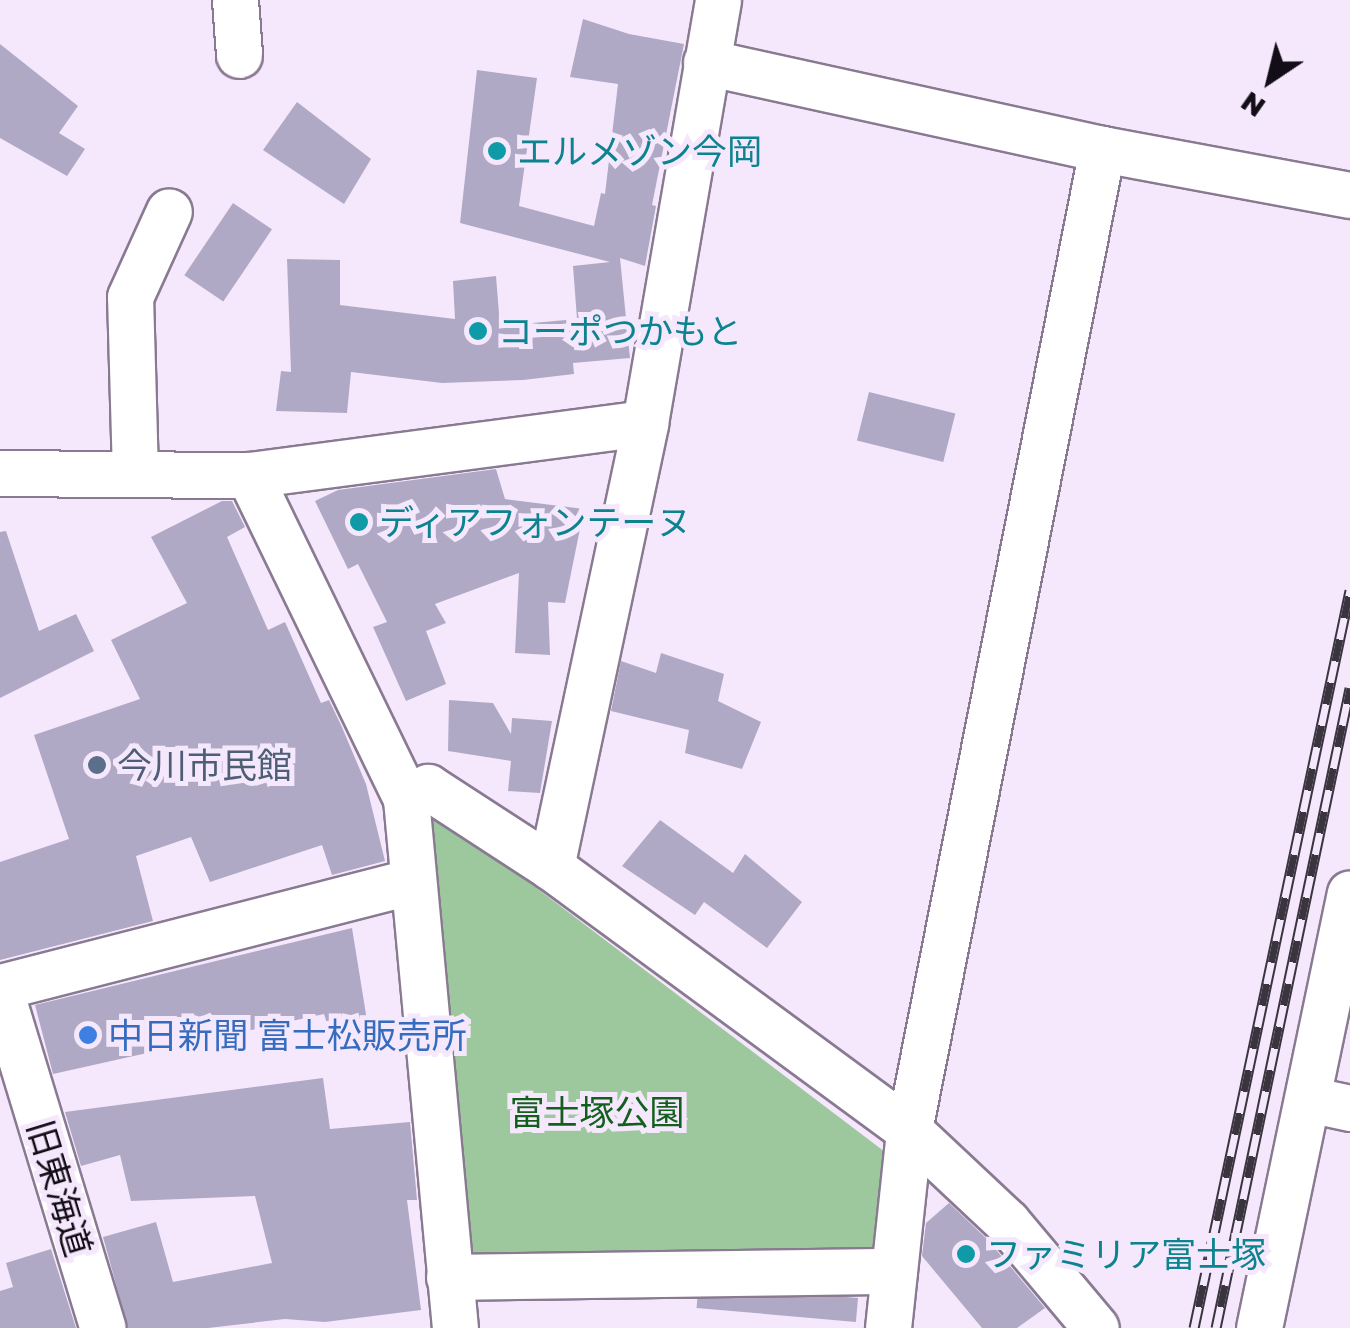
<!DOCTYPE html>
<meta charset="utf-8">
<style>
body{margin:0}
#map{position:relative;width:1350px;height:1328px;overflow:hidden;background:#f5e8fd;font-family:"Golos Text","Noto Sans JP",sans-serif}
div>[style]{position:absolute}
.green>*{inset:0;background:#9dc79d}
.building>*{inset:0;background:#b0a9c5;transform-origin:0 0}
.roads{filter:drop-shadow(2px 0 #897a92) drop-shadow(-2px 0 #897a92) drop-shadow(0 2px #897a92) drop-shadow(0 -2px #897a92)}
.minor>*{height:45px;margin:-22.5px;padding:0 22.5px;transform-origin:22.5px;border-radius:22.5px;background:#fff}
.rail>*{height:11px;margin-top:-5.5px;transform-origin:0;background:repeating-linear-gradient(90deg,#f5e8fd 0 22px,#3a343f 0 44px);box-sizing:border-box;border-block:2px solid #3a343f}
.dots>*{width:28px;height:28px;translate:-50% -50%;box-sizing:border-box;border:5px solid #f5e8fd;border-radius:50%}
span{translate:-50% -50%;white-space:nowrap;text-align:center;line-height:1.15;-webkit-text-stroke:10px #f5e8fd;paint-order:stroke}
.culture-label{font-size:35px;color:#0d838f}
.left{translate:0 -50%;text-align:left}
.service-label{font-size:35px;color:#4e5e75}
.shop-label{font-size:35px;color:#366cbe}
.park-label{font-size:35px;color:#135f1c}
.street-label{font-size:35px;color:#120d16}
.north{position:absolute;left:1220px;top:30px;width:100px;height:100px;-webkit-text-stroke:8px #f5e8fd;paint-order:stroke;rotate:215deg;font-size:28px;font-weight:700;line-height:40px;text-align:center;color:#120d16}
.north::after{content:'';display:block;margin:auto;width:35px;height:45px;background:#120d16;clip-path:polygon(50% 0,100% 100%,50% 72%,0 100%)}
</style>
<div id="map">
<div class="green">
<div style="clip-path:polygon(436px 812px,889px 1155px,878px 1254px,467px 1257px,424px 821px)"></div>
</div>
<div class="building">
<div style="clip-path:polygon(583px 19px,629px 34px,684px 44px,652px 205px,656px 206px,645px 266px,620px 258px,630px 358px,573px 363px,574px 374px,523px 380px,442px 383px,351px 372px,347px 413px,276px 411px,281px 371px,291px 372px,287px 259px,340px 260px,340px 305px,455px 319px,453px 281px,496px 276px,500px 326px,577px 319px,573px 266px,610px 262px,460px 223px,477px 70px,537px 78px,519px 206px,594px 226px,601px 193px,605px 194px,618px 84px,570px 77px)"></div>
<div style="clip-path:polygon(0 44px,78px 106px,59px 133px,85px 149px,67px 176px,0 138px)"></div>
<div style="clip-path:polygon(297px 102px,371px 159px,344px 204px,263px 150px)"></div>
<div style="left:233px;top:203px;width:47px;height:87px;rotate:34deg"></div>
<div style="left:869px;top:392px;width:89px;height:50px;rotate:14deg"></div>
<div style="clip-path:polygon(496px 469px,505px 499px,584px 509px,565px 603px,548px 602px,550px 655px,515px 653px,519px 573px,435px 604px,446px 623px,426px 631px,446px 684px,406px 701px,373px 627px,387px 622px,358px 564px,348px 569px,315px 501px,338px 490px)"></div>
<div style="clip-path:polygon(222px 501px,232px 501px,245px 527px,227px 537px,268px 630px,285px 622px,321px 703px,329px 700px,341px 725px,366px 784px,385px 861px,332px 875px,322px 845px,210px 882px,191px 837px,136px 856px,153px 921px,0 960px,0 862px,69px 839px,34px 735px,140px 699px,111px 640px,187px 603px,151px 537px)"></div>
<div style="clip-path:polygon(6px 531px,39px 631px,76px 614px,94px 651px,0 698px,0 532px)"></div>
<div style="clip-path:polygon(661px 653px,724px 674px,718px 701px,761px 722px,742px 769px,685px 753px,689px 730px,611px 711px,621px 661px,656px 673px)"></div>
<div style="clip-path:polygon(449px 700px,493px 703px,511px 734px,512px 718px,552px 721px,540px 793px,508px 791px,511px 761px,448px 751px)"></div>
<div style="clip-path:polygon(660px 820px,733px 873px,745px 854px,802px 902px,767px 948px,704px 902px,695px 915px,622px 866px)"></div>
<div style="clip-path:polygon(352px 928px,370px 1039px,333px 1042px,324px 1014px,242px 1032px,240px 1020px,171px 1037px,174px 1047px,53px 1074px,35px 1005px)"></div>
<div style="clip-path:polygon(323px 1078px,330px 1129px,410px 1122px,417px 1200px,407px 1200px,421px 1310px,325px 1322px,285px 1319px,208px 1328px,128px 1328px,103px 1237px,156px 1222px,173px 1282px,272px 1263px,255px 1196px,131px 1201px,120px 1155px,81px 1166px,65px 1112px)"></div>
<div style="clip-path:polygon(949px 1203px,988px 1240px,1045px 1308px,1017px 1328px,982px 1328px,922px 1256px,926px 1223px)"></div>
<div style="clip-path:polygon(51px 1249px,76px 1328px,0 1328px,0 1291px,13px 1287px,6px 1263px)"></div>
<div style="left:858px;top:1298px;width:24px;height:160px;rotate:95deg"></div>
</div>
<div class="roads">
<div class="minor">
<div style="left:235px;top:0;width:55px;rotate:85.8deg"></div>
<div style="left:706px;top:62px;width:405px;rotate:12.4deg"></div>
<div style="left:1102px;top:149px;width:252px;rotate:10.5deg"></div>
<div style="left:0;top:473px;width:249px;rotate:0.5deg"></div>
<div style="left:249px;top:475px;width:399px;rotate:-7.5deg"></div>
<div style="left:135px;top:474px;width:177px;rotate:-91.6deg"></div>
<div style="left:130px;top:297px;width:94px;rotate:-65.6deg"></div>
<div style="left:249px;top:475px;width:360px;rotate:64.1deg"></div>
<div style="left:406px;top:799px;width:531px;rotate:84.71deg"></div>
<div style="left:406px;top:799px;width:25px;rotate:-29deg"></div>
<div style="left:428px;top:787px;width:147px;rotate:33deg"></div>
<div style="left:551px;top:867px;width:444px;rotate:36.3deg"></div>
<div style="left:909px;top:1130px;width:134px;rotate:43.2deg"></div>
<div style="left:1007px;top:1222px;width:138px;rotate:50deg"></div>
<div style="left:551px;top:867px;width:454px;rotate:-78deg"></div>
<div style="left:645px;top:423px;width:429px;rotate:-80.2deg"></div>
<div style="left:0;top:987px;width:426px;rotate:-14.4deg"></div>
<div style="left:0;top:990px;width:353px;rotate:73.1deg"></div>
<div style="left:1308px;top:1099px;width:43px;rotate:12.1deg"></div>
<div style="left:449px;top:1277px;width:445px;rotate:-0.8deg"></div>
<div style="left:888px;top:1328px;width:199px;rotate:-83.9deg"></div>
<div style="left:909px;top:1130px;width:1000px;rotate:-78.87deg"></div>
<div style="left:1259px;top:1328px;width:444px;rotate:-78.2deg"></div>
</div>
</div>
<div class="rail">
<div style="left:1194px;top:1328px;width:754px;rotate:-78.06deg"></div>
<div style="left:1216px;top:1328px;width:654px;rotate:-78.17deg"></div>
</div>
<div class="dots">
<div style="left:497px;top:151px;background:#0f9aa8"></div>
<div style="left:478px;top:331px;background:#0f9aa8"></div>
<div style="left:359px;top:522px;background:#0f9aa8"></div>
<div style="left:97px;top:765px;background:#5c6f8a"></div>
<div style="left:88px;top:1035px;background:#3f7fe0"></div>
<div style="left:966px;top:1254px;background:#0f9aa8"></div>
</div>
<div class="culture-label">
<span class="left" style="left:517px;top:151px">エルメゾン今岡</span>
<span class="left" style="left:498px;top:331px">コーポつかもと</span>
<span class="left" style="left:379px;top:522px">ディアフォンテーヌ</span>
<span class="left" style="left:986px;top:1254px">ファミリア富士塚</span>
</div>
<div class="service-label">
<span class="left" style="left:117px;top:765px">今川市民館</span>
</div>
<div class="shop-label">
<span class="left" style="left:108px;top:1035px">中日新聞 富士松販売所</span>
</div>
<div class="park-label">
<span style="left:597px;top:1112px">富士塚公園</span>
</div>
<div class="street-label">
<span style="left:60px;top:1188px;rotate:73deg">旧東海道</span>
</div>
<div class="north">N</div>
</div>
